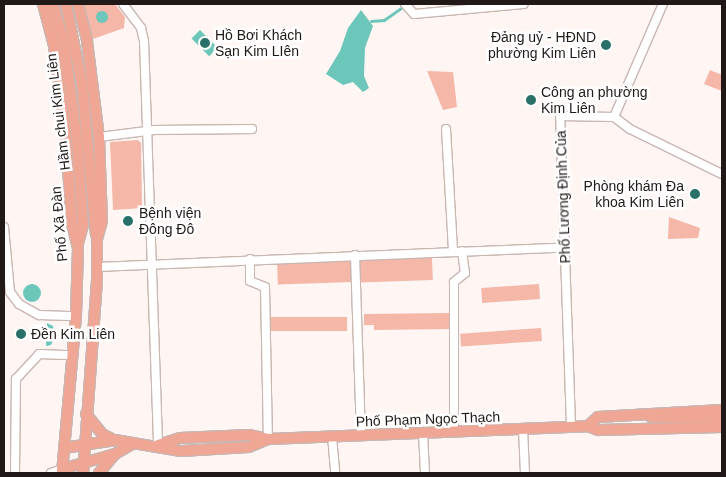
<!DOCTYPE html>
<meta charset="utf-8">
<style>
body{margin:0}
#map{position:relative;width:726px;height:477px;overflow:hidden;background:#fff6f4;font-family:Arial,sans-serif}
div>[style]{position:absolute}
.green>*{inset:0;background:#f5b7a8;transform-origin:0 0}
.water>*{inset:0;background:#6dc6ba;transform-origin:0 0}
.round{border-radius:50%}
.stream>*{height:2.5px;margin:-1.25px;padding:0 1.25px;transform-origin:1.25px;border-radius:1.25px;background:#6dc6ba}
.roads{filter:drop-shadow(1px 0 #c9b6b1) drop-shadow(-1px 0 #c9b6b1) drop-shadow(0 1px #c9b6b1) drop-shadow(0 -1px #c9b6b1)}
.minor>*{height:8px;margin:-4px;padding:0 4px;transform-origin:4px;border-radius:4px;background:#fff}
.major>*{height:10px;margin:-5px;padding:0 5px;transform-origin:5px;border-radius:5px;background:#efa695}
.dots>*{width:14px;height:14px;translate:-50% -50%;box-sizing:border-box;border:2px solid #fff;border-radius:50%}
span{translate:-50% -50%;white-space:nowrap;text-align:center;line-height:1.15;-webkit-text-stroke:5px #fff;paint-order:stroke}
.poi-label{font-size:14px;color:#201917}
.left{translate:0 -50%;text-align:left}
.right{translate:-100% -50%;text-align:right}
.street-label{font-size:14px;color:#201917}
.frame{position:absolute;inset:0;border:5px solid #201917;pointer-events:none}
</style>
<div id="map">
<div class="green">
<div style="clip-path:polygon(82px 4px,115px 4px,125px 17px,124px 28px,93px 39px)"></div>
<div style="clip-path:polygon(710px 70px,722px 75px,722px 91px,704px 84px)"></div>
<div style="clip-path:polygon(427px 71px,453px 72px,457px 107px,443px 110px)"></div>
<div style="clip-path:polygon(138px 140px,141px 143px,142px 208px,113px 210px,110px 142px)"></div>
<div style="clip-path:polygon(669px 217px,700px 228px,698px 238px,668px 239px)"></div>
<div style="left:432px;top:257px;width:23px;height:74px;rotate:88deg"></div>
<div style="left:352px;top:259px;width:23px;height:75px;rotate:88deg"></div>
<div style="left:539px;top:284px;width:15px;height:58px;rotate:86deg"></div>
<div style="clip-path:polygon(449px 313px,449px 329px,374px 330px,374px 325px,364px 325px,364px 314px)"></div>
<div style="left:347px;top:317px;width:14px;height:76px;rotate:90deg"></div>
<div style="left:541px;top:328px;width:13px;height:81px;rotate:86deg"></div>
</div>
<div class="water">
<div style="clip-path:polygon(361px 10px,373px 26px,365px 48px,364px 76px,369px 88px,363px 92px,353px 82px,343px 85px,326px 74px,340px 51px,348px 28px)"></div>
<div class="round" style="left:96px;top:11px;width:12px;height:12px"></div>
<div style="left:200px;top:30px;width:25px;height:12px;rotate:45deg"></div>
<div class="round" style="left:23px;top:284px;width:18px;height:18px"></div>
<div style="clip-path:polygon(47px 323px,53px 326px,55px 337px,51px 345px,46px 346px)"></div>
</div>
<div class="stream">
<div style="left:371px;top:21px;width:13px;rotate:-4deg"></div>
<div style="left:384px;top:20px;width:21px;rotate:-35deg"></div>
</div>
<div class="roads">
<div class="minor">
<div style="left:123px;top:4px;width:30px;rotate:53deg"></div>
<div style="left:141px;top:28px;width:13px;rotate:77deg"></div>
<div style="left:144px;top:41px;width:404px;rotate:88deg"></div>
<div style="left:405px;top:4px;width:13px;rotate:48deg"></div>
<div style="left:414px;top:14px;width:110px;rotate:-5.2deg"></div>
<div style="left:614px;top:117px;width:123px;rotate:-66.6deg"></div>
<div style="left:446px;top:129px;width:123px;rotate:86.7deg"></div>
<div style="left:99px;top:137px;width:56px;rotate:-7.1deg"></div>
<div style="left:155px;top:130px;width:97px;rotate:-0.6deg"></div>
<div style="left:4px;top:227px;width:65px;rotate:84.7deg"></div>
<div style="left:10px;top:292px;width:15px;rotate:53deg"></div>
<div style="left:19px;top:304px;width:23px;rotate:29deg"></div>
<div style="left:39px;top:315px;width:37px;rotate:2deg"></div>
<div style="left:355px;top:255px;width:180px;rotate:88.1deg"></div>
<div style="left:250px;top:259px;width:22px;rotate:90deg"></div>
<div style="left:250px;top:281px;width:16px;rotate:22deg"></div>
<div style="left:265px;top:287px;width:152px;rotate:88.9deg"></div>
<div style="left:97px;top:267px;width:468px;rotate:-2.4deg"></div>
<div style="left:571px;top:426px;width:310px;rotate:-92deg"></div>
<div style="left:560px;top:116px;width:54px;rotate:1.1deg"></div>
<div style="left:614px;top:117px;width:20px;rotate:37deg"></div>
<div style="left:630px;top:129px;width:102px;rotate:26.1deg"></div>
<div style="left:523px;top:429px;width:44px;rotate:87.4deg"></div>
<div style="left:454px;top:431px;width:149px;rotate:-90deg"></div>
<div style="left:454px;top:282px;width:14px;rotate:-39deg"></div>
<div style="left:465px;top:273px;width:22px;rotate:-98deg"></div>
<div style="left:423px;top:433px;width:40px;rotate:87.1deg"></div>
<div style="left:332px;top:436px;width:37px;rotate:85deg"></div>
<div style="left:15px;top:473px;width:94px;rotate:-89.4deg"></div>
<div style="left:16px;top:379px;width:34px;rotate:-47deg"></div>
<div style="left:39px;top:354px;width:33px;rotate:2deg"></div>
<div style="left:51px;top:473px;width:12px;rotate:-20deg"></div>
</div>
<div class="major">
<div style="left:43px;top:4px;width:43px;rotate:75.3deg"></div>
<div style="left:54px;top:46px;width:95px;rotate:82.7deg"></div>
<div style="left:66px;top:140px;width:84px;rotate:85.9deg"></div>
<div style="left:72px;top:224px;width:25px;rotate:76deg"></div>
<div style="left:78px;top:248px;width:68px;rotate:91.7deg"></div>
<div style="left:76px;top:316px;width:158px;rotate:95.1deg"></div>
<div style="left:53px;top:4px;width:41px;rotate:74.6deg"></div>
<div style="left:64px;top:44px;width:97px;rotate:82.3deg"></div>
<div style="left:77px;top:140px;width:85px;rotate:86deg"></div>
<div style="left:83px;top:225px;width:20px;rotate:105deg"></div>
<div style="left:66px;top:4px;width:82px;rotate:78.7deg"></div>
<div style="left:82px;top:84px;width:151px;rotate:84.7deg"></div>
<div style="left:78px;top:4px;width:38px;rotate:76deg"></div>
<div style="left:87px;top:41px;width:97px;rotate:82.9deg"></div>
<div style="left:99px;top:137px;width:84px;rotate:88deg"></div>
<div style="left:102px;top:221px;width:20px;rotate:105deg"></div>
<div style="left:97px;top:240px;width:40px;rotate:90deg"></div>
<div style="left:97px;top:280px;width:194px;rotate:94.1deg"></div>
<div style="left:86px;top:414px;width:26px;rotate:51deg"></div>
<div style="left:102px;top:434px;width:11px;rotate:27deg"></div>
<div style="left:651px;top:417px;width:71px;rotate:0.8deg"></div>
<div style="left:588px;top:426px;width:13px;rotate:-42deg"></div>
<div style="left:598px;top:417px;width:124px;rotate:-3.2deg"></div>
<div style="left:158px;top:445px;width:23px;rotate:-18deg"></div>
<div style="left:180px;top:438px;width:69px;rotate:-2.5deg"></div>
<div style="left:249px;top:435px;width:19px;rotate:12deg"></div>
<div style="left:268px;top:439px;width:320px;rotate:-2.3deg"></div>
<div style="left:588px;top:426px;width:11px;rotate:22deg"></div>
<div style="left:598px;top:430px;width:124px;rotate:-1.4deg"></div>
<div style="left:64px;top:448px;width:52px;rotate:-8.9deg"></div>
<div style="left:115px;top:440px;width:67px;rotate:9.5deg"></div>
<div style="left:181px;top:451px;width:68px;rotate:-3.4deg"></div>
<div style="left:249px;top:447px;width:21px;rotate:-23deg"></div>
<div style="left:62px;top:469px;width:55px;rotate:-15.8deg"></div>
<div style="left:115px;top:454px;width:20px;rotate:-30deg"></div>
<div style="left:99px;top:473px;width:25px;rotate:-50deg"></div>
</div>
</div>
<div class="dots">
<div style="left:205px;top:43px;background:#297168"></div>
<div style="left:606px;top:45px;background:#297168"></div>
<div style="left:531px;top:100px;background:#297168"></div>
<div style="left:695px;top:194px;background:#297168"></div>
<div style="left:128px;top:221px;background:#297168"></div>
<div style="left:21px;top:334px;background:#297168"></div>
</div>
<div class="poi-label">
<span class="left" style="left:215px;top:43px">Hồ Bơi Khách<br>Sạn Kim LIên</span>
<span class="right" style="left:596px;top:45px">Đảng uỷ - HĐND<br>phường Kim Liên</span>
<span class="left" style="left:541px;top:100px">Công an phường<br>Kim Liên</span>
<span class="right" style="left:684px;top:194px">Phòng khám Đa<br>khoa Kim Liên</span>
<span class="left" style="left:139px;top:221px">Bệnh viện<br>Đông Đô</span>
<span class="left" style="left:31px;top:334px">Đền Kim Liên</span>
</div>
<div class="street-label">
<span style="left:58px;top:112px;rotate:-97deg">Hầm chui Kim Liên</span>
<span style="left:563px;top:197px;rotate:-92deg">Phố Lương Định Của</span>
<span style="left:59px;top:224px;rotate:-95deg">Phố Xã Đàn</span>
<span style="left:428px;top:419px;rotate:-2deg">Phố Phạm Ngọc Thạch</span>
</div>
<div class="frame"></div>
</div>
